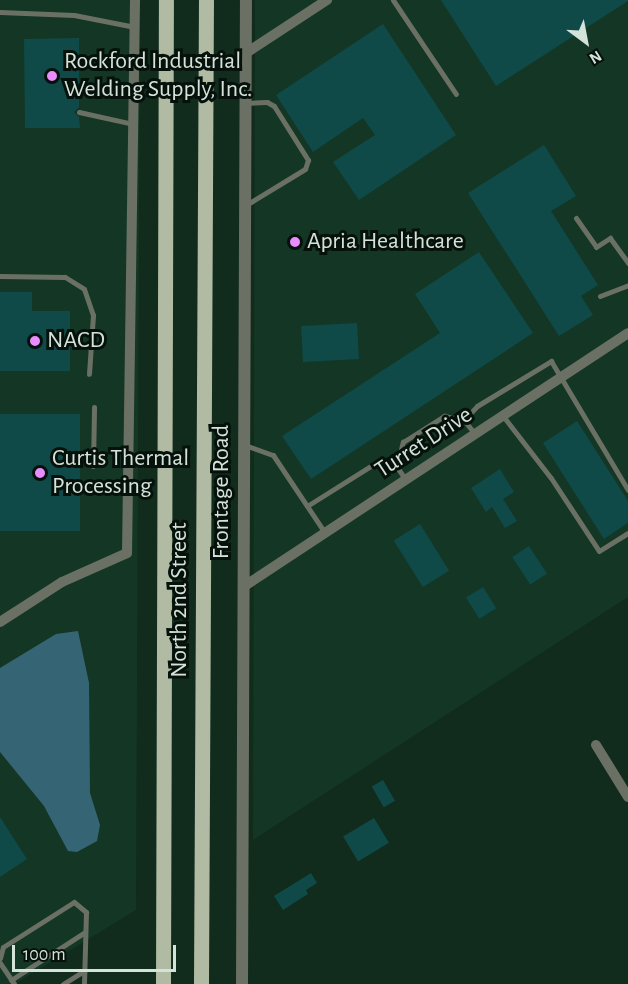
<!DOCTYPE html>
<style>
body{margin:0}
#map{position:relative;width:628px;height:984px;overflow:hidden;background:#112b1d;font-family:"Alegreya Sans",sans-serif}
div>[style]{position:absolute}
.built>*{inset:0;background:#143624}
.water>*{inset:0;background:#356575}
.building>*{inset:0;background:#0f4a48;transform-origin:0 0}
.service>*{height:5px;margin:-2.5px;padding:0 2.5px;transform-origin:2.5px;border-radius:2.5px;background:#6b7064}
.minor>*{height:10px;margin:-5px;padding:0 5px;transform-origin:5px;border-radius:5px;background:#6b7064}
.tertiary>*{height:12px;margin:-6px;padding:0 6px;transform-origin:6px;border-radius:6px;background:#6b7064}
.primary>*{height:15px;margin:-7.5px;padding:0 7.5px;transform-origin:7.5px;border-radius:7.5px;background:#b1bba3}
.dots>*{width:16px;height:16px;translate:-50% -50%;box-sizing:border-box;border:3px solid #06110b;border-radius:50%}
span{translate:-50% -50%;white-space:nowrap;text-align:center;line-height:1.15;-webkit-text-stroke:6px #06110b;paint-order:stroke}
.poi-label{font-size:24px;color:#d4e3da}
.left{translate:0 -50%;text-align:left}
.street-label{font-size:24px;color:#d4e3da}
.north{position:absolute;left:556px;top:12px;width:60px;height:60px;-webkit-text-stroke:4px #06110b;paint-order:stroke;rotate:148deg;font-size:16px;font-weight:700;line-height:24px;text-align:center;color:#d4e3da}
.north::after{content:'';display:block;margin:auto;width:21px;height:27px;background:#d4e3da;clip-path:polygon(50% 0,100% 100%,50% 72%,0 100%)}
.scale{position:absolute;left:12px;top:945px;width:164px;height:27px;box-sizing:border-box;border:3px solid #d4e3da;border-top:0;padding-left:8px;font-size:18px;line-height:21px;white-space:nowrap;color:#d4e3da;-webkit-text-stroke:4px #06110b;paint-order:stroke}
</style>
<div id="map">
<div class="built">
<div style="clip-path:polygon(0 0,140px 0,136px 910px,15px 984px,0 984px)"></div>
<div style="clip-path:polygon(255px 0,628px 0,628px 597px,253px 840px)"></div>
</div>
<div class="water">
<div style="clip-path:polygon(78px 631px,89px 683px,90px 793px,100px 825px,97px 841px,77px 852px,68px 851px,44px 806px,0 752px,0 668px,56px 634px)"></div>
</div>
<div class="building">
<div style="clip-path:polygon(441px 0,628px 0,628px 1px,496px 86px)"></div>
<div style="clip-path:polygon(383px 24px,456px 135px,359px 200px,333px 162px,375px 135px,363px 118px,313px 152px,276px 95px)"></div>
<div style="clip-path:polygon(79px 38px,79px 107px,74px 112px,79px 117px,80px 128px,25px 128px,24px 39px)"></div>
<div style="clip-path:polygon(544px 145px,576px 196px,551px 211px,598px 285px,581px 296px,593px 315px,559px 336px,468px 193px)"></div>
<div style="clip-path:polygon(479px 252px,533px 333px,311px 479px,282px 436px,440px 333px,415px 294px)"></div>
<div style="clip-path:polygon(0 292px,32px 292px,32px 311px,70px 311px,70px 371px,0 371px)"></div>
<div style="left:357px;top:323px;width:36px;height:56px;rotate:87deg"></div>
<div style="left:80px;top:414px;width:117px;height:80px;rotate:90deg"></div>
<div style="clip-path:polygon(577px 421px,628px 501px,628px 523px,604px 539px,543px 443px)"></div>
<div style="clip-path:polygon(500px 469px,514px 492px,503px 499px,517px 521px,505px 528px,492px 507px,486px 512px,471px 488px)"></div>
<div style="left:420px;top:524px;width:55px;height:31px;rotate:58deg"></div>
<div style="left:529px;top:546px;width:33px;height:20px;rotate:57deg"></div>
<div style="left:483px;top:587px;width:25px;height:20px;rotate:58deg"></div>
<div style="left:383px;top:780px;width:24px;height:13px;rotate:60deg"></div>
<div style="clip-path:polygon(0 817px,27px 859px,0 877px)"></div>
<div style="left:374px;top:818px;width:29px;height:36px;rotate:59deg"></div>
<div style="clip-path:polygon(311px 873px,317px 883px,306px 890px,308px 894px,283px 910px,274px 896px)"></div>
</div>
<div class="service">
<div style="left:393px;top:0;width:113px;rotate:56.2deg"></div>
<div style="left:0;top:12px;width:74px;rotate:2.3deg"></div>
<div style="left:74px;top:15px;width:62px;rotate:11.1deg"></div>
<div style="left:246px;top:103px;width:21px;rotate:-3deg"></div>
<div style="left:267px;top:102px;width:8px;rotate:30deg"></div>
<div style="left:274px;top:106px;width:64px;rotate:57.8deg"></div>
<div style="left:308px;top:160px;width:9px;rotate:108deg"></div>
<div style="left:305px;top:169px;width:69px;rotate:148.6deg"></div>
<div style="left:79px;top:112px;width:55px;rotate:12.5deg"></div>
<div style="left:576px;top:218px;width:35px;rotate:55deg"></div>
<div style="left:596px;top:247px;width:17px;rotate:-33deg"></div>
<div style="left:610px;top:238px;width:31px;rotate:54deg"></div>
<div style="left:0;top:276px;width:65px;rotate:0.9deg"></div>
<div style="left:65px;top:277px;width:22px;rotate:32deg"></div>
<div style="left:84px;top:289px;width:28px;rotate:71deg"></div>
<div style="left:93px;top:315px;width:59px;rotate:93.9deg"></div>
<div style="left:600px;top:296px;width:30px;rotate:-21deg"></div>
<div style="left:503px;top:416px;width:78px;rotate:52.3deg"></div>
<div style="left:551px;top:478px;width:87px;rotate:56.7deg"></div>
<div style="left:599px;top:551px;width:34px;rotate:-32deg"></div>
<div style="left:464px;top:420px;width:19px;rotate:-47deg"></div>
<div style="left:477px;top:406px;width:87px;rotate:-31.3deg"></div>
<div style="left:551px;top:361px;width:150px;rotate:59.2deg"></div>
<div style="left:245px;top:445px;width:30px;rotate:20deg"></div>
<div style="left:273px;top:455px;width:94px;rotate:56.3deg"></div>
<div style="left:93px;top:466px;width:59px;rotate:-89deg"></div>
<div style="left:397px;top:467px;width:26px;rotate:-77deg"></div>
<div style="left:403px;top:442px;width:49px;rotate:-32.4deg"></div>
<div style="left:444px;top:416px;width:20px;rotate:11deg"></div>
<div style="left:464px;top:420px;width:18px;rotate:52deg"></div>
<div style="left:307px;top:506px;width:83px;rotate:-32.2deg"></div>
<div style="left:377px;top:462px;width:21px;rotate:14deg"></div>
<div style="left:397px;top:467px;width:14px;rotate:56deg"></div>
<div style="left:0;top:958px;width:11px;rotate:-75deg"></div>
<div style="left:3px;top:947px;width:84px;rotate:-32.4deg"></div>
<div style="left:74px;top:902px;width:16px;rotate:40deg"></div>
<div style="left:86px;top:912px;width:72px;rotate:91.6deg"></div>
<div style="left:0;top:963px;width:25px;rotate:56deg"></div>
<div style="left:11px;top:980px;width:88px;rotate:-33deg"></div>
<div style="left:63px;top:984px;width:26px;rotate:-32deg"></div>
</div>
<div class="minor">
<div style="left:246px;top:53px;width:97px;rotate:-33.2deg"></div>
<div style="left:243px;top:587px;width:461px;rotate:-33.4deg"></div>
<div style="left:0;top:622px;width:74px;rotate:-32.8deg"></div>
<div style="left:62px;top:582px;width:71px;rotate:-24deg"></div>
<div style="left:127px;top:553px;width:553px;rotate:-89.17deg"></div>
<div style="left:596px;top:745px;width:61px;rotate:58.4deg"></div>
</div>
<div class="tertiary">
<div style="left:242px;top:984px;width:984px;rotate:-89.77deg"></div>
</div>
<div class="primary">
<div style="left:163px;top:984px;width:984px;rotate:-89.83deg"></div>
<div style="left:201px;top:984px;width:984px;rotate:-89.71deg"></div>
</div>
<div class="dots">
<div style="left:52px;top:76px;background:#e98dfe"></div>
<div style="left:295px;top:242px;background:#e98dfe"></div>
<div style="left:35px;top:341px;background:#e98dfe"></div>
<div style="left:40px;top:473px;background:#e98dfe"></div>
</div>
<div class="poi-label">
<span class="left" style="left:64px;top:76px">Rockford Industrial<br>Welding Supply, Inc.</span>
<span class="left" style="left:307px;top:242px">Apria Healthcare</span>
<span class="left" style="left:47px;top:341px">NACD</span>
<span class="left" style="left:52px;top:473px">Curtis Thermal<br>Processing</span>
</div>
<div class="street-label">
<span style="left:424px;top:443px;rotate:-33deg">Turret Drive</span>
<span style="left:222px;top:492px;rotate:-90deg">Frontage Road</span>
<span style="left:180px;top:600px;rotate:-90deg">North 2nd Street</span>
</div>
<div class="north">N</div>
<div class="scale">100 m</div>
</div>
